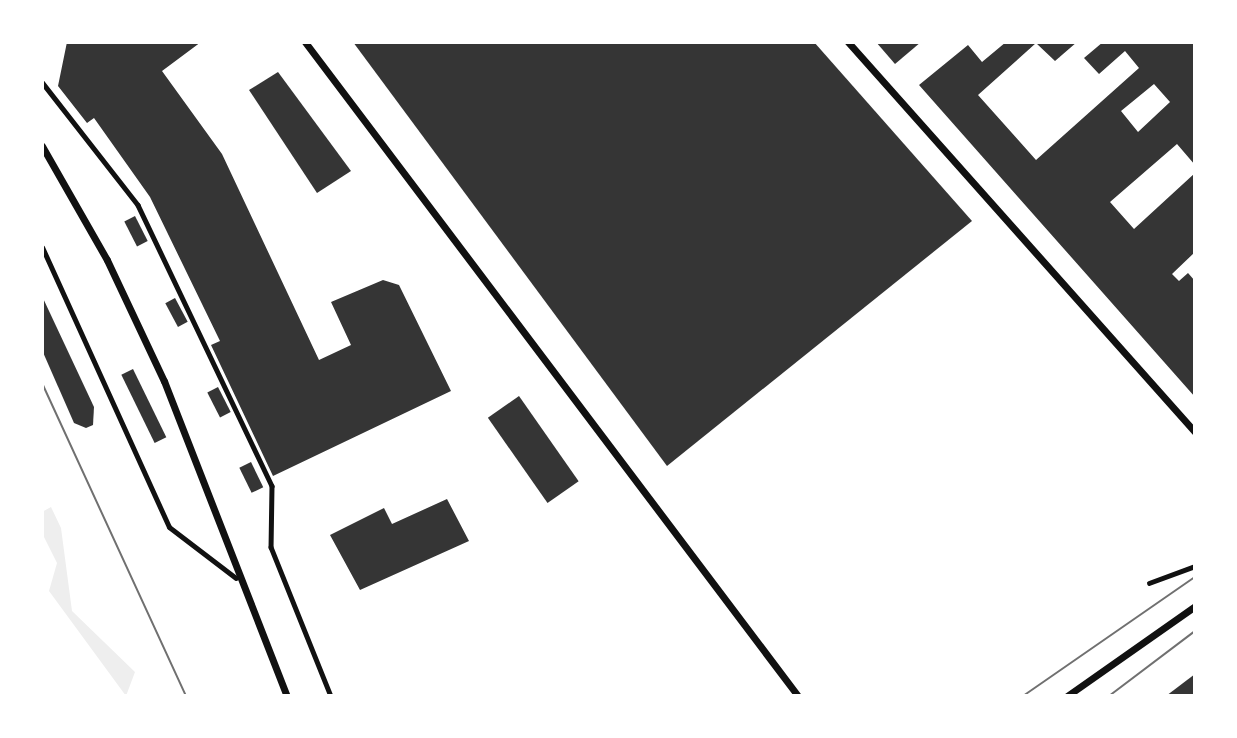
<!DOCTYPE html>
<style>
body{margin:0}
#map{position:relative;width:1237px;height:738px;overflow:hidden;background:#fff;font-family:Raleway,sans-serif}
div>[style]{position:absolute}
.green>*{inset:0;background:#eee}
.building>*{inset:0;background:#353535;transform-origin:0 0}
.path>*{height:4.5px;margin:-2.25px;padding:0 2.25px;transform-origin:2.25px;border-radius:2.25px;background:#111}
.service>*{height:5px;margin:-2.5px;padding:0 2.5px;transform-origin:2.5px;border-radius:2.5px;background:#111}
.minor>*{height:7px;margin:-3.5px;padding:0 3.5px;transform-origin:3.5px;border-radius:3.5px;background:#111}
.tram>*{height:2px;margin:-1px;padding:0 1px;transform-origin:1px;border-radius:1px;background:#707070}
span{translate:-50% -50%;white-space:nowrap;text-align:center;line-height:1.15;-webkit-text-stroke:7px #fff;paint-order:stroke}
.frame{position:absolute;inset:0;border:44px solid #fff;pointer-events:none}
</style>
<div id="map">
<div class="green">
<div style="clip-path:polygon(51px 507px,61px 528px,72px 611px,135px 672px,126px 696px,49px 591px,57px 563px,42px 533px,42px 512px)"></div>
</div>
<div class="building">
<div style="clip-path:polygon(67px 42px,201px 42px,162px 71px,222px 154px,319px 360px,351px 345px,331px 302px,383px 280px,399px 285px,451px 391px,273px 476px,211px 345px,220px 341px,150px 197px,94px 118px,87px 123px,58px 86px)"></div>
<div style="clip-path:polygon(353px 42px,814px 42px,972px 221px,667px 466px)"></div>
<div style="clip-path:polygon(876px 42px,921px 42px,895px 64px)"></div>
<div style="clip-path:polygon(evenodd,1006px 42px,1077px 42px,1055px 61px,1036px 43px,978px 95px,1036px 160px,1139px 68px,1125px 51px,1099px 74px,1084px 58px,1103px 42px,1195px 42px,1195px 165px,1177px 144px,1110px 202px,1134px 229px,1195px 173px,1195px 252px,1172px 274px,1179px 281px,1188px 273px,1195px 281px,1195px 397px,919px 85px,968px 45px,982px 62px,1006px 42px,1154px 84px,1170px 102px,1138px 132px,1121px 111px,1154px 84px)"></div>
<div style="clip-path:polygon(278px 72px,351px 171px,317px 193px,249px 90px)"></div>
<div style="left:135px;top:216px;width:28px;height:12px;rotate:63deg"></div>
<div style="clip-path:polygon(42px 296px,94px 407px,93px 425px,86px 428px,74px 423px,42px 350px)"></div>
<div style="left:175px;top:298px;width:27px;height:11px;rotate:62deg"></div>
<div style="left:133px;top:369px;width:76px;height:13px;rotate:64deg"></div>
<div style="left:218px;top:387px;width:28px;height:12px;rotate:63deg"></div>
<div style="left:519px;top:396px;width:104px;height:38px;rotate:55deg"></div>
<div style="left:251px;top:462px;width:28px;height:13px;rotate:64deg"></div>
<div style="clip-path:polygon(447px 499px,469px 541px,360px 590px,330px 535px,384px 508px,392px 524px)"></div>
<div style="clip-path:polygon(1195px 674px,1195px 696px,1166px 696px)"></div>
</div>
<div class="path">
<div style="left:42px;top:82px;width:156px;rotate:52deg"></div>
<div style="left:138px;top:205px;width:311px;rotate:64.5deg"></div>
<div style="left:272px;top:486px;width:61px;rotate:90.9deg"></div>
<div style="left:271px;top:547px;width:161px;rotate:68.1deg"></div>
<div style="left:1149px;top:583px;width:49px;rotate:-20.3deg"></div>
</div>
<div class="service">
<div style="left:42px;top:247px;width:307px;rotate:65.6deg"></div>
<div style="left:169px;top:527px;width:84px;rotate:37.3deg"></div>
</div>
<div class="minor">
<div style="left:305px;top:42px;width:819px;rotate:52.99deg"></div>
<div style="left:848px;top:42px;width:522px;rotate:48.34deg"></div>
<div style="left:42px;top:146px;width:131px;rotate:60.3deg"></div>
<div style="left:107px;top:260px;width:134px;rotate:64.8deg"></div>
<div style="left:164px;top:381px;width:338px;rotate:68.7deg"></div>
<div style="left:1067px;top:696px;width:156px;rotate:-35.1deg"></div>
</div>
<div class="tram">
<div style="left:42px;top:383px;width:345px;rotate:65.3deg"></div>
<div style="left:1023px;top:696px;width:209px;rotate:-34.7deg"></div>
<div style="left:1109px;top:696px;width:108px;rotate:-37.1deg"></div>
</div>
<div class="frame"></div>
</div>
